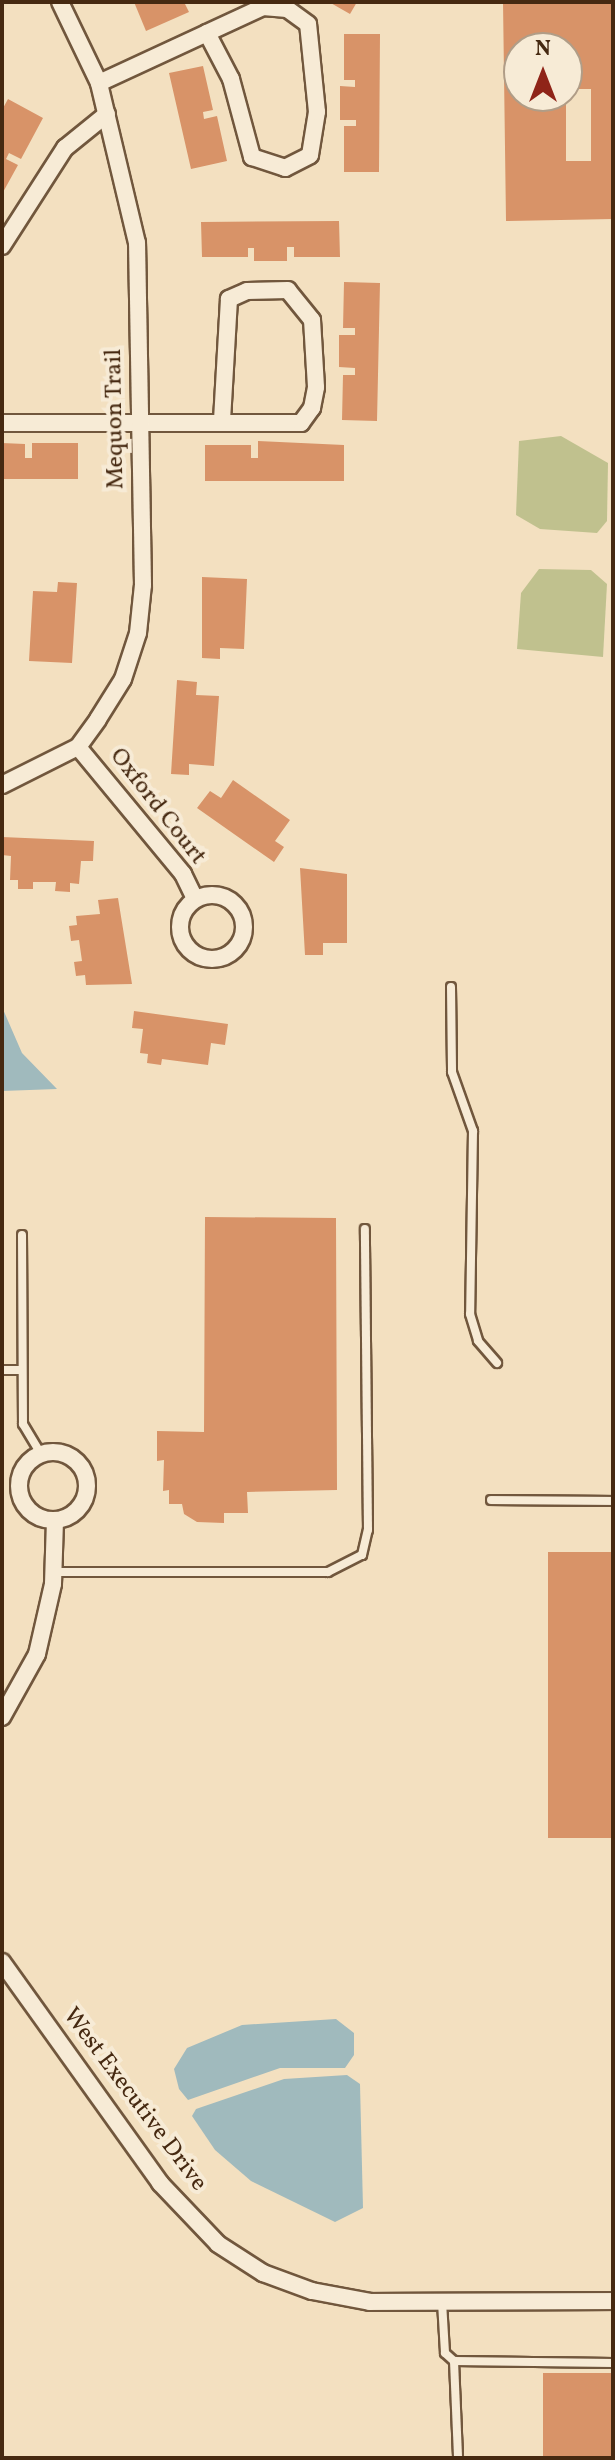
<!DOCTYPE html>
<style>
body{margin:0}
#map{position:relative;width:615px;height:2460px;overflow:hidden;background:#f3e0c0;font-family:Vollkorn,serif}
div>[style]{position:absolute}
.green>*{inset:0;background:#c0c18e}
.water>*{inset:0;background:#a0babd}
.building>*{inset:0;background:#d89368;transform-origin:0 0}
.roads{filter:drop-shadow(2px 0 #71573d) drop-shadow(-2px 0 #71573d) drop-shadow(0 2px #71573d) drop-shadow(0 -2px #71573d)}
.lane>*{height:8px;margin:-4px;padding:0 4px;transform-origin:4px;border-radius:4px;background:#f7ebd6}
.street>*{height:16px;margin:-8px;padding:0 8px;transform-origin:8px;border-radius:8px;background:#f7ebd6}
.street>.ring{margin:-8px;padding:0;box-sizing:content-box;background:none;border:16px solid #f7ebd6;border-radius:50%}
span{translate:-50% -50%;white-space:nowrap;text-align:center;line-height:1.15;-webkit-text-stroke:8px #f7ebd6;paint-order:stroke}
.street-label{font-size:24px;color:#462911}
.frame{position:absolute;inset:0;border:4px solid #462911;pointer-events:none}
.north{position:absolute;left:503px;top:32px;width:80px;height:80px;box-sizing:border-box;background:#f7ebd6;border:2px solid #b09d87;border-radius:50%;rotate:0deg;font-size:22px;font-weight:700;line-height:32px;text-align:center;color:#462911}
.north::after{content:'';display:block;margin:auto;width:28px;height:36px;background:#8f2418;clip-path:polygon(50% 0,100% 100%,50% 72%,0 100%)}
</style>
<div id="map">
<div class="green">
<div style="clip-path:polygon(561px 436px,608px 463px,607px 521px,597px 533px,540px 529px,516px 515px,519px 441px)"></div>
<div style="clip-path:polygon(539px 569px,591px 570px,607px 584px,603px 657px,517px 649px,521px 593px)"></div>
</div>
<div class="water">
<div style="clip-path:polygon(2px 1007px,22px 1053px,57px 1089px,2px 1091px)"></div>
<div style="clip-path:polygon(336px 2019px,354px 2033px,354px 2055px,345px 2068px,280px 2068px,188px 2100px,179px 2089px,174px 2069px,187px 2048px,242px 2025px)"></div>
<div style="clip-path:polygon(347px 2075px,360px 2084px,363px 2208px,335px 2222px,251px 2181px,215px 2150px,192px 2116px,196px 2109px,284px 2079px)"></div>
</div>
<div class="building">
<div style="clip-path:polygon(134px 2px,184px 2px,189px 12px,146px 31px)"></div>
<div style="clip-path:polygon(329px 2px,357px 2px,350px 14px)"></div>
<div style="clip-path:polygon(evenodd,503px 2px,613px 2px,613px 219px,506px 221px,503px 2px,519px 48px,567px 48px,567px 89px,591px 89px,591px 161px,566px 161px,566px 96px,519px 96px,519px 48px)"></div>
<div style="clip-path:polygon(344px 34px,380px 34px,379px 172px,344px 172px,344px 126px,356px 126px,356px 120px,340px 120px,340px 86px,355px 87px,355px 80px,344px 80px)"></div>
<div style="clip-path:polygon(203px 66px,213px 110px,203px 112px,204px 119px,217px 116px,227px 161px,191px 169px,169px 73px)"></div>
<div style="clip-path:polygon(8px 99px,43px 118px,21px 159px,9px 153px,6px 159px,18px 165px,2px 194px,2px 110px)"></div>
<div style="clip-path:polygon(339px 221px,340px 257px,294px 257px,294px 247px,287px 247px,287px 261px,254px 261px,254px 248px,248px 248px,248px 257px,202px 257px,201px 222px)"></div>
<div style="clip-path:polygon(344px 282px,380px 283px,377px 421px,342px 420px,343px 375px,355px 375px,355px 368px,339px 367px,339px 335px,355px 335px,355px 328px,343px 328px)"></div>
<div style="clip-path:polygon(258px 441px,344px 445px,344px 481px,205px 481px,205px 445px,251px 445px,251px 458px,258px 458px)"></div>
<div style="clip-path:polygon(2px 443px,25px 444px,25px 458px,32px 458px,32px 443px,78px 443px,78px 479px,2px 479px)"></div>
<div style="clip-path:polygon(202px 577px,247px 579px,244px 649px,220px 648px,220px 659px,202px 658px)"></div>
<div style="clip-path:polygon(58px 582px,77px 583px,72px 663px,29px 661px,33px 591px,57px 592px)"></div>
<div style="clip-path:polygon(177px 680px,197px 682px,196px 695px,219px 696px,214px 766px,189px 764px,189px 775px,171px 774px)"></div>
<div style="clip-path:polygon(233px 780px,290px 820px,275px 841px,284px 847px,274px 862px,197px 808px,210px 791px,221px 798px)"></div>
<div style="clip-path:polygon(2px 837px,94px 841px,93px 861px,81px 861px,79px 884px,70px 883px,70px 892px,55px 891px,56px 882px,33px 882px,33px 889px,18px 889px,18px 880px,10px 880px,11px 856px,2px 855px)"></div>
<div style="clip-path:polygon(300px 868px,347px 874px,347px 943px,323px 943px,323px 955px,305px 955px)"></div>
<div style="clip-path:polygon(118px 898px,132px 984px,86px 985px,85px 975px,76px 976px,74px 962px,82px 961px,79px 940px,71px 941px,69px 926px,77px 925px,76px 916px,100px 914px,98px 900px)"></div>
<div style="clip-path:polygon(134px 1011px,228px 1024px,225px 1045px,211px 1043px,208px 1065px,162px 1059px,161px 1065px,147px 1063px,148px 1054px,140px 1053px,143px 1029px,132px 1028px)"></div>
<div style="clip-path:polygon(205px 1217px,336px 1218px,337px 1490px,247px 1492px,248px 1513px,224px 1513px,224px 1523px,197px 1522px,184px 1514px,182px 1504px,169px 1504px,169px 1490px,163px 1491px,164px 1460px,157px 1461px,157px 1431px,204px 1432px)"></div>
<div style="left:548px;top:1552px;width:65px;height:286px"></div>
<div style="left:543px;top:2373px;width:70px;height:85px"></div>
</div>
<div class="roads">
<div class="lane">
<div style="left:451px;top:987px;width:85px;rotate:89.3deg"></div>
<div style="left:452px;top:1072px;width:63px;rotate:70.4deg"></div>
<div style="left:473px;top:1131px;width:183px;rotate:90.9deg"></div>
<div style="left:470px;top:1314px;width:28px;rotate:73deg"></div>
<div style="left:478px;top:1341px;width:29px;rotate:49deg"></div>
<div style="left:22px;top:1235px;width:189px;rotate:89.7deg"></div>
<div style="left:23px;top:1424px;width:35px;rotate:59deg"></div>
<div style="left:2px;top:1370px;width:18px"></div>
<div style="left:491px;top:1500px;width:122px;rotate:0.5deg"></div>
<div style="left:54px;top:1572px;width:274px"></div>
<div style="left:328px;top:1572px;width:38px;rotate:-27deg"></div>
<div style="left:362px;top:1555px;width:26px;rotate:-77deg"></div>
<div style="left:368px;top:1530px;width:301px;rotate:-90.6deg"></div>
<div style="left:442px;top:2302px;width:51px;rotate:86.6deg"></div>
<div style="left:445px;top:2353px;width:12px;rotate:42deg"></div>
<div style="left:454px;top:2361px;width:159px;rotate:0.7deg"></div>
<div style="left:454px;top:2361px;width:97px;rotate:87.6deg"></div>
</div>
<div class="street">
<div style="left:99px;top:83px;width:119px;rotate:-24.8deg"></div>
<div style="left:207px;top:33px;width:52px;rotate:62.4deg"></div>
<div style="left:231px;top:79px;width:81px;rotate:74.9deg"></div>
<div style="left:252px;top:157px;width:35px;rotate:18deg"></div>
<div style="left:285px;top:168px;width:28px;rotate:-27deg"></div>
<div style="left:310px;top:155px;width:44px;rotate:-80.8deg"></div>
<div style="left:317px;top:112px;width:88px;rotate:-95.8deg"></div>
<div style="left:308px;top:24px;width:26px;rotate:-144deg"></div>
<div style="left:287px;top:9px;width:24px;rotate:-175deg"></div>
<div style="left:263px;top:7px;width:62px;rotate:155.1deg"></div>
<div style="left:2px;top:246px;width:117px;rotate:-57.3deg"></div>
<div style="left:65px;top:148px;width:54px;rotate:-39deg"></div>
<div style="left:2px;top:423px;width:299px"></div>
<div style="left:301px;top:423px;width:19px;rotate:-54deg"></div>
<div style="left:312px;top:408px;width:21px;rotate:-79deg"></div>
<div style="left:316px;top:387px;width:67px;rotate:-93.4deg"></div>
<div style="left:312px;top:320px;width:38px;rotate:-129deg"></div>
<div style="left:288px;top:290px;width:41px;rotate:178.6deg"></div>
<div style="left:247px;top:291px;width:20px;rotate:156deg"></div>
<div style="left:229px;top:299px;width:122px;rotate:93.3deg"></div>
<div style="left:78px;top:747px;width:165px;rotate:50.4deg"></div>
<div style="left:183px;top:874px;width:28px;rotate:64deg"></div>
<div style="left:2px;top:785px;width:85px;rotate:-26.6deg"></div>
<div style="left:78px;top:747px;width:34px;rotate:-54deg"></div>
<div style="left:98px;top:719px;width:47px;rotate:-58deg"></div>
<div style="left:123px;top:679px;width:48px;rotate:-71.9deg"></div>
<div style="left:138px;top:633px;width:48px;rotate:-84.1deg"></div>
<div style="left:143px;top:585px;width:342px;rotate:-91deg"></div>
<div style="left:137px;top:243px;width:164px;rotate:-103.4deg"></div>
<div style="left:99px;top:83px;width:90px;rotate:-115.7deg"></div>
<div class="ring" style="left:180px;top:895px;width:48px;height:48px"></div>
<div class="ring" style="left:19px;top:1452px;width:52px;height:52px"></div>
<div style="left:2px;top:1717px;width:72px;rotate:-60.9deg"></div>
<div style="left:37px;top:1654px;width:72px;rotate:-77.1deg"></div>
<div style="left:53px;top:1584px;width:63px;rotate:-88.2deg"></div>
<div style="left:2px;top:1962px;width:272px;rotate:54.4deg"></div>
<div style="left:160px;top:2183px;width:84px;rotate:46.4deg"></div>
<div style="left:218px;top:2244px;width:54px;rotate:32.8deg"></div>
<div style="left:263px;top:2273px;width:52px;rotate:20.2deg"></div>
<div style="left:312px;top:2291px;width:59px;rotate:10.7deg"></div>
<div style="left:370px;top:2302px;width:243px;rotate:-0.2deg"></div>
</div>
</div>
<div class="street-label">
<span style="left:116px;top:419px;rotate:-91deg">Mequon Trail</span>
<span style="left:157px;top:807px;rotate:52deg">Oxford Court</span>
<span style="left:134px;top:2100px;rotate:53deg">West Executive Drive</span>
</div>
<div class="frame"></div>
<div class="north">N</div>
</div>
